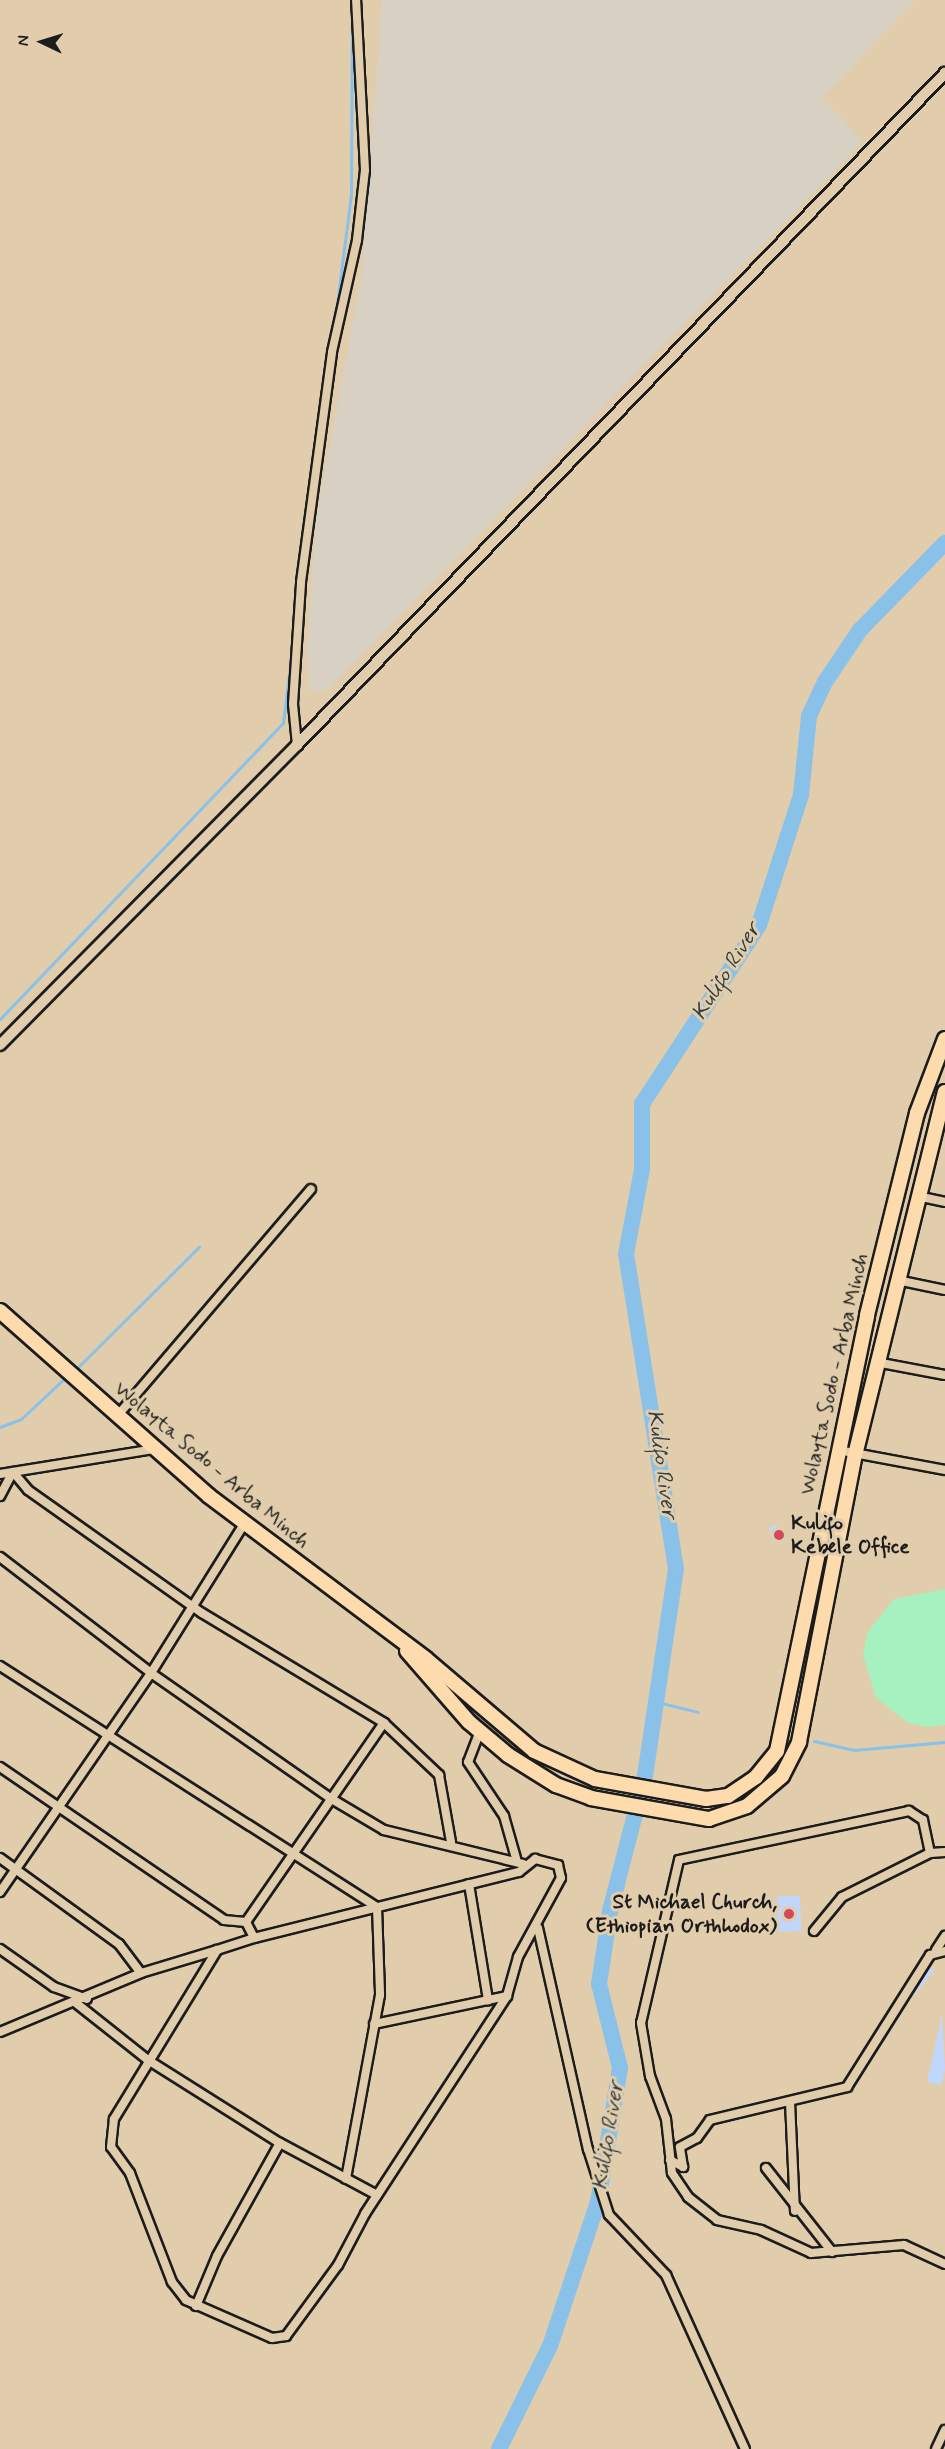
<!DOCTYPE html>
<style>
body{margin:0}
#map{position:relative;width:945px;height:2449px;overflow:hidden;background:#e1cdab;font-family:Mynerve,sans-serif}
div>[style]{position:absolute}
.built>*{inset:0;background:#d7d0c3}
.green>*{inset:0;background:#a7f0bf}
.stream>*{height:3px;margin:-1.5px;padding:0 1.5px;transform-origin:1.5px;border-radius:1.5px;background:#8ac1e8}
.river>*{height:16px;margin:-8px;padding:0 8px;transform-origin:8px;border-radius:8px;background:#8ac1e8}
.building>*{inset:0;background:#c1d6fb;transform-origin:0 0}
.roads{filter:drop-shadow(2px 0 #1c1c1c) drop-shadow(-2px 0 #1c1c1c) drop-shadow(0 2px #1c1c1c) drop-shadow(0 -2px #1c1c1c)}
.street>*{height:8px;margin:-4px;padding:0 4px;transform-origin:4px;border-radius:4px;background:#e1cdab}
.secondary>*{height:10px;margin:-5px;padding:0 5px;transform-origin:5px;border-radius:5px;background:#e1cdab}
.highway>*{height:14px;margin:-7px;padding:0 7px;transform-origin:7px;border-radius:7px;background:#fddbac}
.dots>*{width:16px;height:16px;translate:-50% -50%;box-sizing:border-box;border:3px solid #e1cdab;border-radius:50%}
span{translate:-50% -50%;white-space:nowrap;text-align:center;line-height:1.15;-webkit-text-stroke:6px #e1cdab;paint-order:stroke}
.street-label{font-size:21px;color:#1c1c1c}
.poi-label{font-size:21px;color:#1c1c1c;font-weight:700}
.left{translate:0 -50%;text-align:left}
.right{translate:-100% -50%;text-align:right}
.water-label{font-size:22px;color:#323d45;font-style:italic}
.north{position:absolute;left:12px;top:12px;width:60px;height:60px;-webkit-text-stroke:4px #e1cdab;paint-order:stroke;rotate:274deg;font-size:16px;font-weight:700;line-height:24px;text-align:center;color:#1c1c1c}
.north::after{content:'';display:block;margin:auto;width:21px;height:27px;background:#1c1c1c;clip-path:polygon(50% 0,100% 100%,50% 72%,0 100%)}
</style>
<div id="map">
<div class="built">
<div style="clip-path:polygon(382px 0,915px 0,822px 98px,863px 141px,328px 690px,310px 691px,307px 654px,316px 518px,362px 272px)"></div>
</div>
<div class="green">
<div style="clip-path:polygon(945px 1589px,945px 1725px,927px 1727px,908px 1723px,876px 1698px,863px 1655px,867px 1633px,894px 1599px)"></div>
</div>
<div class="stream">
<div style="left:334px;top:327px;width:133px;rotate:-82.7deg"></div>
<div style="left:351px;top:195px;width:193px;rotate:-89.7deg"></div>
<div style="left:0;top:1019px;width:410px;rotate:-46.3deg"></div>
<div style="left:283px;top:723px;width:81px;rotate:-82.9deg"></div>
<div style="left:75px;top:1370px;width:175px;rotate:-44.8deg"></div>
<div style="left:0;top:1427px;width:22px;rotate:-21deg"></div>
<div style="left:21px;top:1419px;width:63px;rotate:-43.1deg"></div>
<div style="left:653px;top:1701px;width:46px;rotate:13.7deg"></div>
<div style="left:814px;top:1741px;width:41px;rotate:12.7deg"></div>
<div style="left:854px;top:1750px;width:91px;rotate:-5deg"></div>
</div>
<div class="river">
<div style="left:499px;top:2449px;width:115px;rotate:-63.7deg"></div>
<div style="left:550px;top:2346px;width:152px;rotate:-71.6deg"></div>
<div style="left:598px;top:2202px;width:136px;rotate:-80.7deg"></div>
<div style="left:620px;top:2068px;width:87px;rotate:-104deg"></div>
<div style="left:599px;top:1984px;width:74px;rotate:-81.4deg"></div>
<div style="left:610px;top:1911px;width:139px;rotate:-75.5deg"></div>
<div style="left:645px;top:1776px;width:209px;rotate:-81.5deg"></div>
<div style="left:676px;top:1569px;width:319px;rotate:-99deg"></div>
<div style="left:626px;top:1254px;width:86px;rotate:-79.3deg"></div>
<div style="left:642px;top:1169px;width:65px;rotate:-90deg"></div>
<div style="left:642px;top:1104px;width:214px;rotate:-56.8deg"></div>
<div style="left:759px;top:925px;width:137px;rotate:-72.1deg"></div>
<div style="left:801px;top:795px;width:79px;rotate:-84.2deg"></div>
<div style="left:809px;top:716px;width:38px;rotate:-65deg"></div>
<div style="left:825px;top:682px;width:63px;rotate:-56.1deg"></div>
<div style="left:860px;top:630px;width:122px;rotate:-45.7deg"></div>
</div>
<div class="building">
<div style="clip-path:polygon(777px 1525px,788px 1539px,772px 1542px,769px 1527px)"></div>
<div style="left:800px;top:1896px;width:35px;height:23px;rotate:88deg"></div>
<div style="clip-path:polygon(930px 1967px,934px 1970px,906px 2005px)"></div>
<div style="clip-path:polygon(942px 2014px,945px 2070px,941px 2085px,927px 2082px)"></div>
</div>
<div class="roads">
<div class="street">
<div style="left:297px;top:745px;width:41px;rotate:-95.6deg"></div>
<div style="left:293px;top:704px;width:122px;rotate:-86.2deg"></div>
<div style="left:301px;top:582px;width:232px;rotate:-82.3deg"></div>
<div style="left:332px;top:352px;width:115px;rotate:-77.4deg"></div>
<div style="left:357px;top:240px;width:70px;rotate:-83.5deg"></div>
<div style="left:365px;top:170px;width:170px;rotate:-93deg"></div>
<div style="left:917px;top:1196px;width:29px;rotate:12deg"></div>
<div style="left:897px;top:1280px;width:49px;rotate:11.8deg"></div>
<div style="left:876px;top:1362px;width:70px;rotate:10.7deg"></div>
<div style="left:118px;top:1415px;width:297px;rotate:-49.5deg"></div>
<div style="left:838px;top:1450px;width:109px;rotate:10.6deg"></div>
<div style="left:13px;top:1472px;width:23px;rotate:50deg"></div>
<div style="left:28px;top:1490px;width:213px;rotate:35.3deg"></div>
<div style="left:202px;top:1613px;width:213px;rotate:31.1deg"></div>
<div style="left:384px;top:1723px;width:76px;rotate:43.4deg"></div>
<div style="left:439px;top:1775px;width:68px;rotate:79.8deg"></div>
<div style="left:0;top:1474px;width:157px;rotate:-9.2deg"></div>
<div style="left:0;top:1496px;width:27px;rotate:-62deg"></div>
<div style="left:0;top:1557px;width:190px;rotate:37.5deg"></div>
<div style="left:151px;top:1673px;width:218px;rotate:34.9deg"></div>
<div style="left:330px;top:1798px;width:63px;rotate:30.7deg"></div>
<div style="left:384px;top:1830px;width:143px;rotate:13.7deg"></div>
<div style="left:0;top:1666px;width:447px;rotate:32.6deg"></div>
<div style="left:377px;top:1907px;width:88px;rotate:88deg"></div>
<div style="left:380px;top:1995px;width:187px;rotate:100.5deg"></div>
<div style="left:480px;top:1731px;width:33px;rotate:111deg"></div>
<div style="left:468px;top:1762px;width:65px;rotate:56.3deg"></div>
<div style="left:504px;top:1816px;width:44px;rotate:74.1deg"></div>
<div style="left:0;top:1767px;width:271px;rotate:34.3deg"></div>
<div style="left:224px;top:1920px;width:22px;rotate:5deg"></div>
<div style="left:930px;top:1853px;width:34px;rotate:-102deg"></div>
<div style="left:923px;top:1820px;width:17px;rotate:-147deg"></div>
<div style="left:909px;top:1811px;width:235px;rotate:168deg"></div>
<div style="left:679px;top:1860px;width:167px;rotate:103.1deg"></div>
<div style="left:641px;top:2023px;width:54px;rotate:80.4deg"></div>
<div style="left:650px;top:2076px;width:46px;rotate:69.6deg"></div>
<div style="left:666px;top:2119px;width:54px;rotate:83.7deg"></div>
<div style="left:672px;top:2173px;width:29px;rotate:56deg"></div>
<div style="left:688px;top:2197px;width:37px;rotate:38deg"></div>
<div style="left:717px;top:2220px;width:45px;rotate:12.8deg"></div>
<div style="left:761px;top:2230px;width:55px;rotate:24.7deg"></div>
<div style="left:811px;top:2253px;width:93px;rotate:-4.9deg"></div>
<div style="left:904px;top:2245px;width:45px;rotate:24.9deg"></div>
<div style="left:0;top:1858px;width:147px;rotate:35.9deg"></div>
<div style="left:119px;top:1944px;width:36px;rotate:53deg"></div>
<div style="left:469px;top:1884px;width:118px;rotate:80.7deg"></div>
<div style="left:0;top:1892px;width:266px;rotate:-55.4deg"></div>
<div style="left:151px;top:1673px;width:176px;rotate:-58deg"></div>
<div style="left:246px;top:1922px;width:242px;rotate:-55.3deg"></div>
<div style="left:246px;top:1922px;width:18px;rotate:63deg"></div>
<div style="left:538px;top:1928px;width:227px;rotate:77.3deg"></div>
<div style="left:588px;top:2149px;width:69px;rotate:72.3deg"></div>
<div style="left:609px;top:2215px;width:83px;rotate:46.5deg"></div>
<div style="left:666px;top:2275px;width:191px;rotate:65.6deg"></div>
<div style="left:814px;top:1931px;width:44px;rotate:-50.5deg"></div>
<div style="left:842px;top:1897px;width:98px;rotate:-26.6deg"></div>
<div style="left:930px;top:1853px;width:15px;rotate:-4deg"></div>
<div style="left:0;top:1949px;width:66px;rotate:35.1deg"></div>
<div style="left:54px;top:1987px;width:35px;rotate:20deg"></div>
<div style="left:936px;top:1950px;width:17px;rotate:-57deg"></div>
<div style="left:76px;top:2003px;width:92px;rotate:38.4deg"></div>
<div style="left:148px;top:2060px;width:156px;rotate:32.2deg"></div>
<div style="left:280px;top:2143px;width:110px;rotate:28.2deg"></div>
<div style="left:374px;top:2024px;width:136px;rotate:-11.9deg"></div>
<div style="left:0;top:2032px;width:153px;rotate:-22.7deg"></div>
<div style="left:141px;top:1973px;width:79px;rotate:-16.8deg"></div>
<div style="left:217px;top:1950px;width:39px;rotate:-18deg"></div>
<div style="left:254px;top:1938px;width:273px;rotate:-14deg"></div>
<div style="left:519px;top:1872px;width:21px;rotate:-39deg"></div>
<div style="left:535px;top:1859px;width:24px;rotate:15deg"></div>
<div style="left:558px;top:1865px;width:13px;rotate:77deg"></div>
<div style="left:561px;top:1878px;width:90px;rotate:118.6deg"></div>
<div style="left:518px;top:1957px;width:41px;rotate:105.8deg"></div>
<div style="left:507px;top:1996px;width:260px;rotate:123.1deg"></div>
<div style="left:365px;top:2214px;width:58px;rotate:117.9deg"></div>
<div style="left:338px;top:2265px;width:88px;rotate:126.2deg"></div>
<div style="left:286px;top:2336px;width:14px;rotate:172deg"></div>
<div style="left:272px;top:2338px;width:94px;rotate:-156.2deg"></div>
<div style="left:186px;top:2300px;width:23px;rotate:-128deg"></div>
<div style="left:172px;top:2282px;width:117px;rotate:-111.1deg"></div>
<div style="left:130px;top:2173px;width:32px;rotate:-126deg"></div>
<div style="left:111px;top:2147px;width:28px;rotate:-84deg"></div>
<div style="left:114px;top:2119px;width:198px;rotate:-58.6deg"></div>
<div style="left:790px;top:2102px;width:109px;rotate:87.4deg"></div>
<div style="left:670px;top:2160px;width:15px;rotate:28deg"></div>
<div style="left:683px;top:2167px;width:20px;rotate:-99deg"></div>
<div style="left:680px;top:2147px;width:19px;rotate:-28deg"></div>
<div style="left:697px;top:2138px;width:22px;rotate:-54deg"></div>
<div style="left:710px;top:2120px;width:141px;rotate:-13.5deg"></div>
<div style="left:847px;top:2087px;width:156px;rotate:-57.8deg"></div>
<div style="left:930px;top:1955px;width:16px;rotate:-15deg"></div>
<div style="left:766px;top:2168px;width:107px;rotate:51.8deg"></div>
<div style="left:196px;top:2306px;width:54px;rotate:-67.2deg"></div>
<div style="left:217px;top:2256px;width:129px;rotate:-60.9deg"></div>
<div style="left:936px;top:2449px;width:21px;rotate:-65deg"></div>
</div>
<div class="secondary">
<div style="left:0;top:1045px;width:422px;rotate:-45.3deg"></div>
<div style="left:297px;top:745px;width:934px;rotate:-46.04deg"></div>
</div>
<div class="highway">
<div style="left:0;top:1311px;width:279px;rotate:41.5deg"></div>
<div style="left:209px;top:1496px;width:271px;rotate:36.9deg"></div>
<div style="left:426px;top:1659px;width:142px;rotate:40.4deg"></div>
<div style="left:534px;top:1751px;width:67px;rotate:24.7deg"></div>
<div style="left:595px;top:1779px;width:113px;rotate:10.2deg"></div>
<div style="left:706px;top:1799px;width:22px;rotate:-8deg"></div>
<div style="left:728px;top:1796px;width:34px;rotate:-34deg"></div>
<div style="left:756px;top:1777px;width:33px;rotate:-51deg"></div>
<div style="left:777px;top:1751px;width:445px;rotate:-78.3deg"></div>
<div style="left:867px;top:1315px;width:208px;rotate:-76.1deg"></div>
<div style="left:917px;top:1113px;width:79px;rotate:-69.3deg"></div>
<div style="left:407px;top:1651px;width:94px;rotate:48.9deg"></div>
<div style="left:469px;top:1722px;width:51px;rotate:40.2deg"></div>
<div style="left:508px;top:1755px;width:57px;rotate:32deg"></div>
<div style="left:556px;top:1785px;width:37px;rotate:20deg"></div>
<div style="left:591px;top:1798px;width:120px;rotate:10.1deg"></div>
<div style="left:709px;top:1819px;width:40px;rotate:-18.9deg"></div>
<div style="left:747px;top:1806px;width:46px;rotate:-40.6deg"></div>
<div style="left:782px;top:1776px;width:38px;rotate:-63deg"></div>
<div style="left:799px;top:1742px;width:292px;rotate:-79deg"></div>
<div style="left:855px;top:1455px;width:374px;rotate:-76.1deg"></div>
</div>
</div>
<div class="dots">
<div style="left:779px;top:1535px;background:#d1495b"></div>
<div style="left:789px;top:1914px;background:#d1495b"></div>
</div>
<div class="street-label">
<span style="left:834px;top:1374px;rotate:-77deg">Wolayta Sodo - Arba Minch</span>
<span style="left:212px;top:1465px;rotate:40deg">Wolayta Sodo - Arba Minch</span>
</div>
<div class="poi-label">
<span class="left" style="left:791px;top:1535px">Kulifo<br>Kebele Office</span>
<span class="right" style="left:777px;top:1914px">St Michael Church,<br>(Ethiopian Orthhodox)</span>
</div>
<div class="water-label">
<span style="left:727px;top:972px;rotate:-58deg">Kulifo River</span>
<span style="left:661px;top:1464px;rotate:82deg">Kulifo River</span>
<span style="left:609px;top:2136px;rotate:-81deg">Kulifo River</span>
</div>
<div class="north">N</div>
</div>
